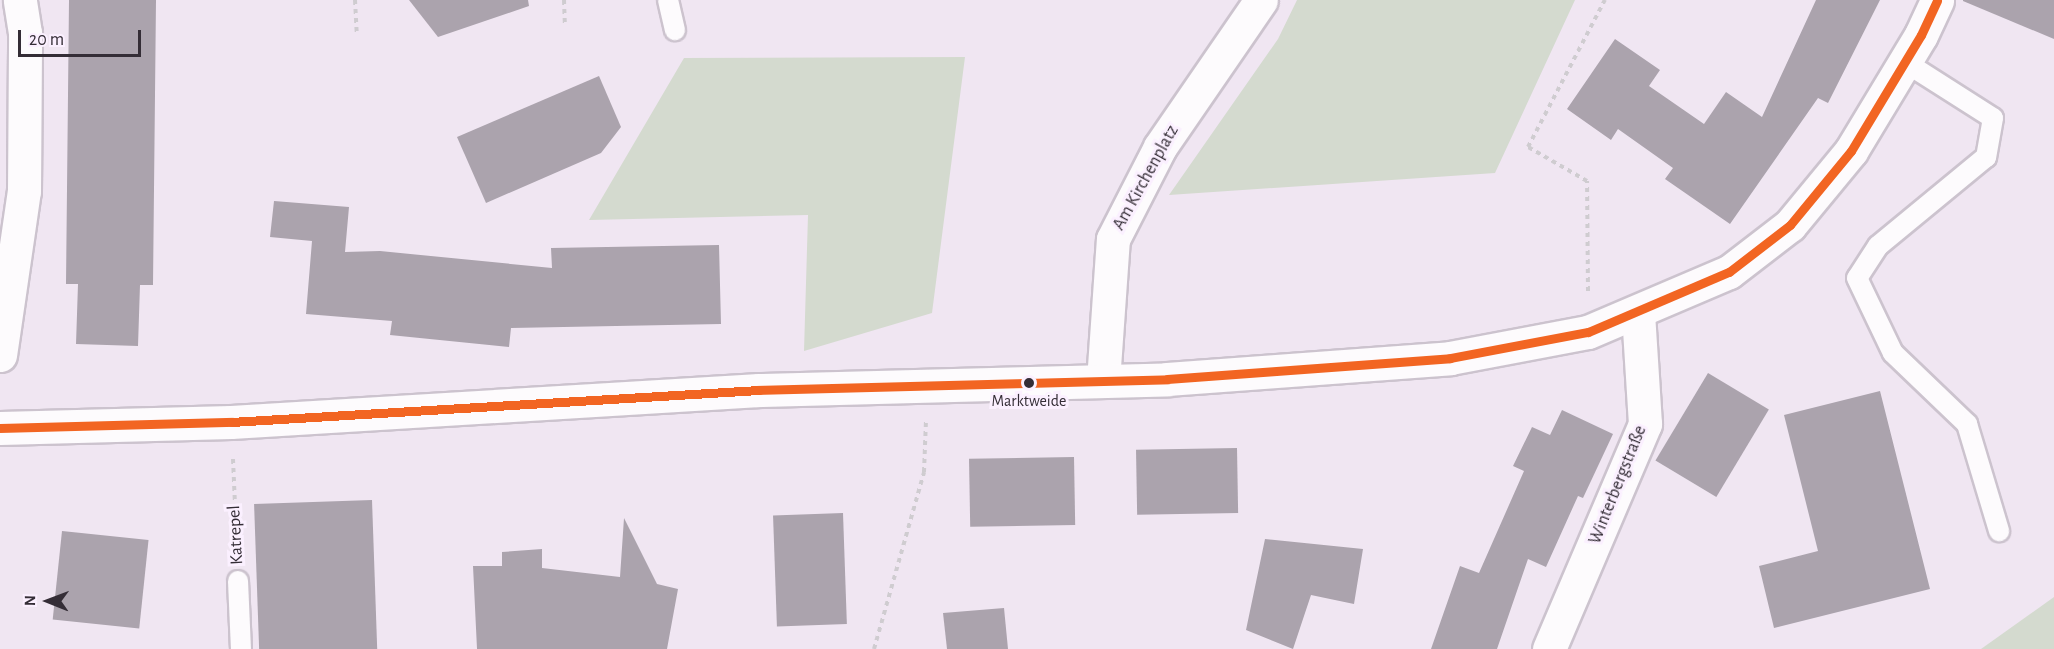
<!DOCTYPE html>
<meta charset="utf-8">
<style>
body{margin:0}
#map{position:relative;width:2054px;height:649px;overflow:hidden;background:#f0e6f2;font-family:"Alegreya Sans",sans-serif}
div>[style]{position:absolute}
.green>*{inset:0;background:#d4dacf}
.building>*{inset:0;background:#aba3ad;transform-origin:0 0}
.path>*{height:4px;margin-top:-2px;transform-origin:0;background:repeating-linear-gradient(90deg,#cfccd0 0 4.5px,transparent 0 9px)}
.roads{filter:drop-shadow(2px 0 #ccc3ce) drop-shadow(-2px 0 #ccc3ce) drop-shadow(0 2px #ccc3ce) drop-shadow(0 -2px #ccc3ce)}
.service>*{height:20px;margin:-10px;padding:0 10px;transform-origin:10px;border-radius:10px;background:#fdfbfd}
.minor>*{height:33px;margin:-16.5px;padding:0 16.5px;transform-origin:16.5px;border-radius:16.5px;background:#fdfbfd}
.tertiary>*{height:33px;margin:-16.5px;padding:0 16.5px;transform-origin:16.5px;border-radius:16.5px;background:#fdfbfd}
.bus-1>*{height:9px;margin:-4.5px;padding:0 4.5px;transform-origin:4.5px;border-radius:4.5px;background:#f26522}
.dots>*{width:16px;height:16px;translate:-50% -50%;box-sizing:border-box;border:3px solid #fbf0ff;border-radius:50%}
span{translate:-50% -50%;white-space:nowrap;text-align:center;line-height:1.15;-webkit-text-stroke:6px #fbf0ff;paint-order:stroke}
.bus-label{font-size:16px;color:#342d36}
.street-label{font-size:18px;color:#342d36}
.north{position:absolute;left:18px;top:571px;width:60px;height:60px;-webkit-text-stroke:4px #fbf0ff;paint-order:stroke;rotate:271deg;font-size:16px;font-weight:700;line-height:24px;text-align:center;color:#342d36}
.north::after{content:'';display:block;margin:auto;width:21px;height:27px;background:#342d36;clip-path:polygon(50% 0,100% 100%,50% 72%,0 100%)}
.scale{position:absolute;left:18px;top:30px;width:123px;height:27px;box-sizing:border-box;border:3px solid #342d36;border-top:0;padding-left:8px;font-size:18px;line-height:21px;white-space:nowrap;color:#342d36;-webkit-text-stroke:4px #fbf0ff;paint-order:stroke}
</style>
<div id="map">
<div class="green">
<div style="clip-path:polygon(1297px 0,1575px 0,1495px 173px,1169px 195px,1278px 39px)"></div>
<div style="clip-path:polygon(965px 57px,932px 313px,804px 351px,808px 215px,589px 220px,684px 58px)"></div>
<div style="clip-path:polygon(2054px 597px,2054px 649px,1981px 649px)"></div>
</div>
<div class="building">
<div style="clip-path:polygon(69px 0,156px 0,153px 285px,140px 285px,138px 346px,76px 344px,78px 284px,66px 284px)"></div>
<div style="clip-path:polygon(409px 0,528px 0,529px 6px,438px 37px)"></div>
<div style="clip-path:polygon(1816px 0,1880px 0,1828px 103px,1818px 98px,1730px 224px,1665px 179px,1673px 168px,1618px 129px,1611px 140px,1567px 109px,1615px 39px,1660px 70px,1649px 86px,1704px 124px,1726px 92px,1762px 117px)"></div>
<div style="clip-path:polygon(2054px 0,2054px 39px,1963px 1px,1963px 0)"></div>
<div style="clip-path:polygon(599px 76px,621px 127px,601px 153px,486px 203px,457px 137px)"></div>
<div style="clip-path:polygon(274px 201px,349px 207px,345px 252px,380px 251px,552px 268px,551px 248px,719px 245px,721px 324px,511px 328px,509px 347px,390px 335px,392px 321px,306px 314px,312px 241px,270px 237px)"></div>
<div style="left:1708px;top:373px;width:71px;height:102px;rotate:31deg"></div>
<div style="clip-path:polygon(1880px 391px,1930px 589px,1774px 628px,1759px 566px,1818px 551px,1784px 415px)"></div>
<div style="clip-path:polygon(1562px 410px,1613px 434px,1583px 498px,1578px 496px,1546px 567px,1528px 559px,1497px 649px,1431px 649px,1460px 566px,1479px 573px,1524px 471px,1513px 466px,1532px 427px,1550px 435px)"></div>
<div style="left:1237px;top:448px;width:65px;height:101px;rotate:89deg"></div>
<div style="left:1074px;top:457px;width:68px;height:105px;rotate:89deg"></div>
<div style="left:372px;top:500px;width:149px;height:118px;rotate:88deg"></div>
<div style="left:843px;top:513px;width:111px;height:70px;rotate:88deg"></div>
<div style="clip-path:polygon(624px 518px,657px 584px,678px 589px,667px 649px,477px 649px,473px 566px,502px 566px,502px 552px,542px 549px,542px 568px,620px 577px)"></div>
<div style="left:62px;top:531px;width:87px;height:89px;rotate:6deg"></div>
<div style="clip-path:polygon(1265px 539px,1363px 549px,1354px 604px,1311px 595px,1293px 649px,1246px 630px)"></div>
<div style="clip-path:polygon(1004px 608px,1008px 649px,947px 649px,943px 613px)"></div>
</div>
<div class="path">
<div style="left:355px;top:0;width:34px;rotate:87deg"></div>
<div style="left:564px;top:0;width:26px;rotate:88deg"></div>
<div style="left:1588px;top:291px;width:110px;rotate:-90.5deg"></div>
<div style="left:1587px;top:181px;width:68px;rotate:-150deg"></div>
<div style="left:1528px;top:147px;width:166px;rotate:-62.4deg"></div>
<div style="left:233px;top:459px;width:91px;rotate:87.5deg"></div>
<div style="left:874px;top:649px;width:184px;rotate:-74.2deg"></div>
<div style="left:924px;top:472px;width:51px;rotate:-87.8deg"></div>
</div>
<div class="roads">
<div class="service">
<div style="left:668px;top:0;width:31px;rotate:77deg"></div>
<div style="left:1905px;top:62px;width:104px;rotate:32.5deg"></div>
<div style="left:1993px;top:118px;width:40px;rotate:100deg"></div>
<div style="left:1986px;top:157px;width:140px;rotate:140.5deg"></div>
<div style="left:1878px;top:246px;width:38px;rotate:123deg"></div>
<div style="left:1857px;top:278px;width:83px;rotate:64.4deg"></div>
<div style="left:1893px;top:353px;width:103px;rotate:43.8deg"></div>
<div style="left:1967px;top:424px;width:112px;rotate:73.3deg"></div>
<div style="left:238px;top:581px;width:68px;rotate:87.5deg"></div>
</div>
<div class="minor">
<div style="left:1103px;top:381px;width:142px;rotate:-86deg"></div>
<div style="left:1113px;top:239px;width:103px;rotate:-62.9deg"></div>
<div style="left:1160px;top:147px;width:178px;rotate:-55.5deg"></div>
<div style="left:1549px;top:649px;width:245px;rotate:-66.9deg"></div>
<div style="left:1645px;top:424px;width:111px;rotate:-93.6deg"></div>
</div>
<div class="tertiary">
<div style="left:0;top:355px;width:166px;rotate:-81.7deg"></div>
<div style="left:24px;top:191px;width:158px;rotate:-89.6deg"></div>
<div style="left:25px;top:33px;width:33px;rotate:-99deg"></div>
<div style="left:0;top:428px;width:231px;rotate:-1.5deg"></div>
<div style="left:231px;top:422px;width:529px;rotate:-3.47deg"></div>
<div style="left:759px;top:390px;width:408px;rotate:-1.5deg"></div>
<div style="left:1167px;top:379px;width:284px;rotate:-4.2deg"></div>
<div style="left:1450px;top:358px;width:140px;rotate:-10.7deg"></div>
<div style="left:1588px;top:332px;width:153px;rotate:-23.1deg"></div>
<div style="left:1729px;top:272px;width:77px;rotate:-37.6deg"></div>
<div style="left:1790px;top:225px;width:96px;rotate:-50.5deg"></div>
<div style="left:1851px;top:151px;width:135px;rotate:-58.9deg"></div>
<div style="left:1921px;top:35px;width:38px;rotate:-65deg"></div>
</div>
</div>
<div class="bus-1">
<div style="left:0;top:428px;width:231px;rotate:-1.5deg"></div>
<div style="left:231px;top:422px;width:529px;rotate:-3.47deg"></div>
<div style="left:759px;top:390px;width:408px;rotate:-1.5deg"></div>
<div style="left:1167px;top:379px;width:284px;rotate:-4.2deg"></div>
<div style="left:1450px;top:358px;width:140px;rotate:-10.7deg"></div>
<div style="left:1588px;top:332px;width:153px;rotate:-23.1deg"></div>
<div style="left:1729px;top:272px;width:77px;rotate:-37.6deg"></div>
<div style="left:1790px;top:225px;width:96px;rotate:-50.5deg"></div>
<div style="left:1851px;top:151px;width:135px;rotate:-58.9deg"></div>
<div style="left:1921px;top:35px;width:38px;rotate:-65deg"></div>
</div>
<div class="dots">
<div style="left:1029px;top:383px;background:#342d36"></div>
</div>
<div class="bus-label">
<span style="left:1029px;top:401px">Marktweide</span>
</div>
<div class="street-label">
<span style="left:1146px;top:178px;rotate:-61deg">Am Kirchenplatz</span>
<span style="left:1618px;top:485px;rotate:-68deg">Winterbergstraße</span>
<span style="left:236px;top:535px;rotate:-93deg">Katrepel</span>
</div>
<div class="north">N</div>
<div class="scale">20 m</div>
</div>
